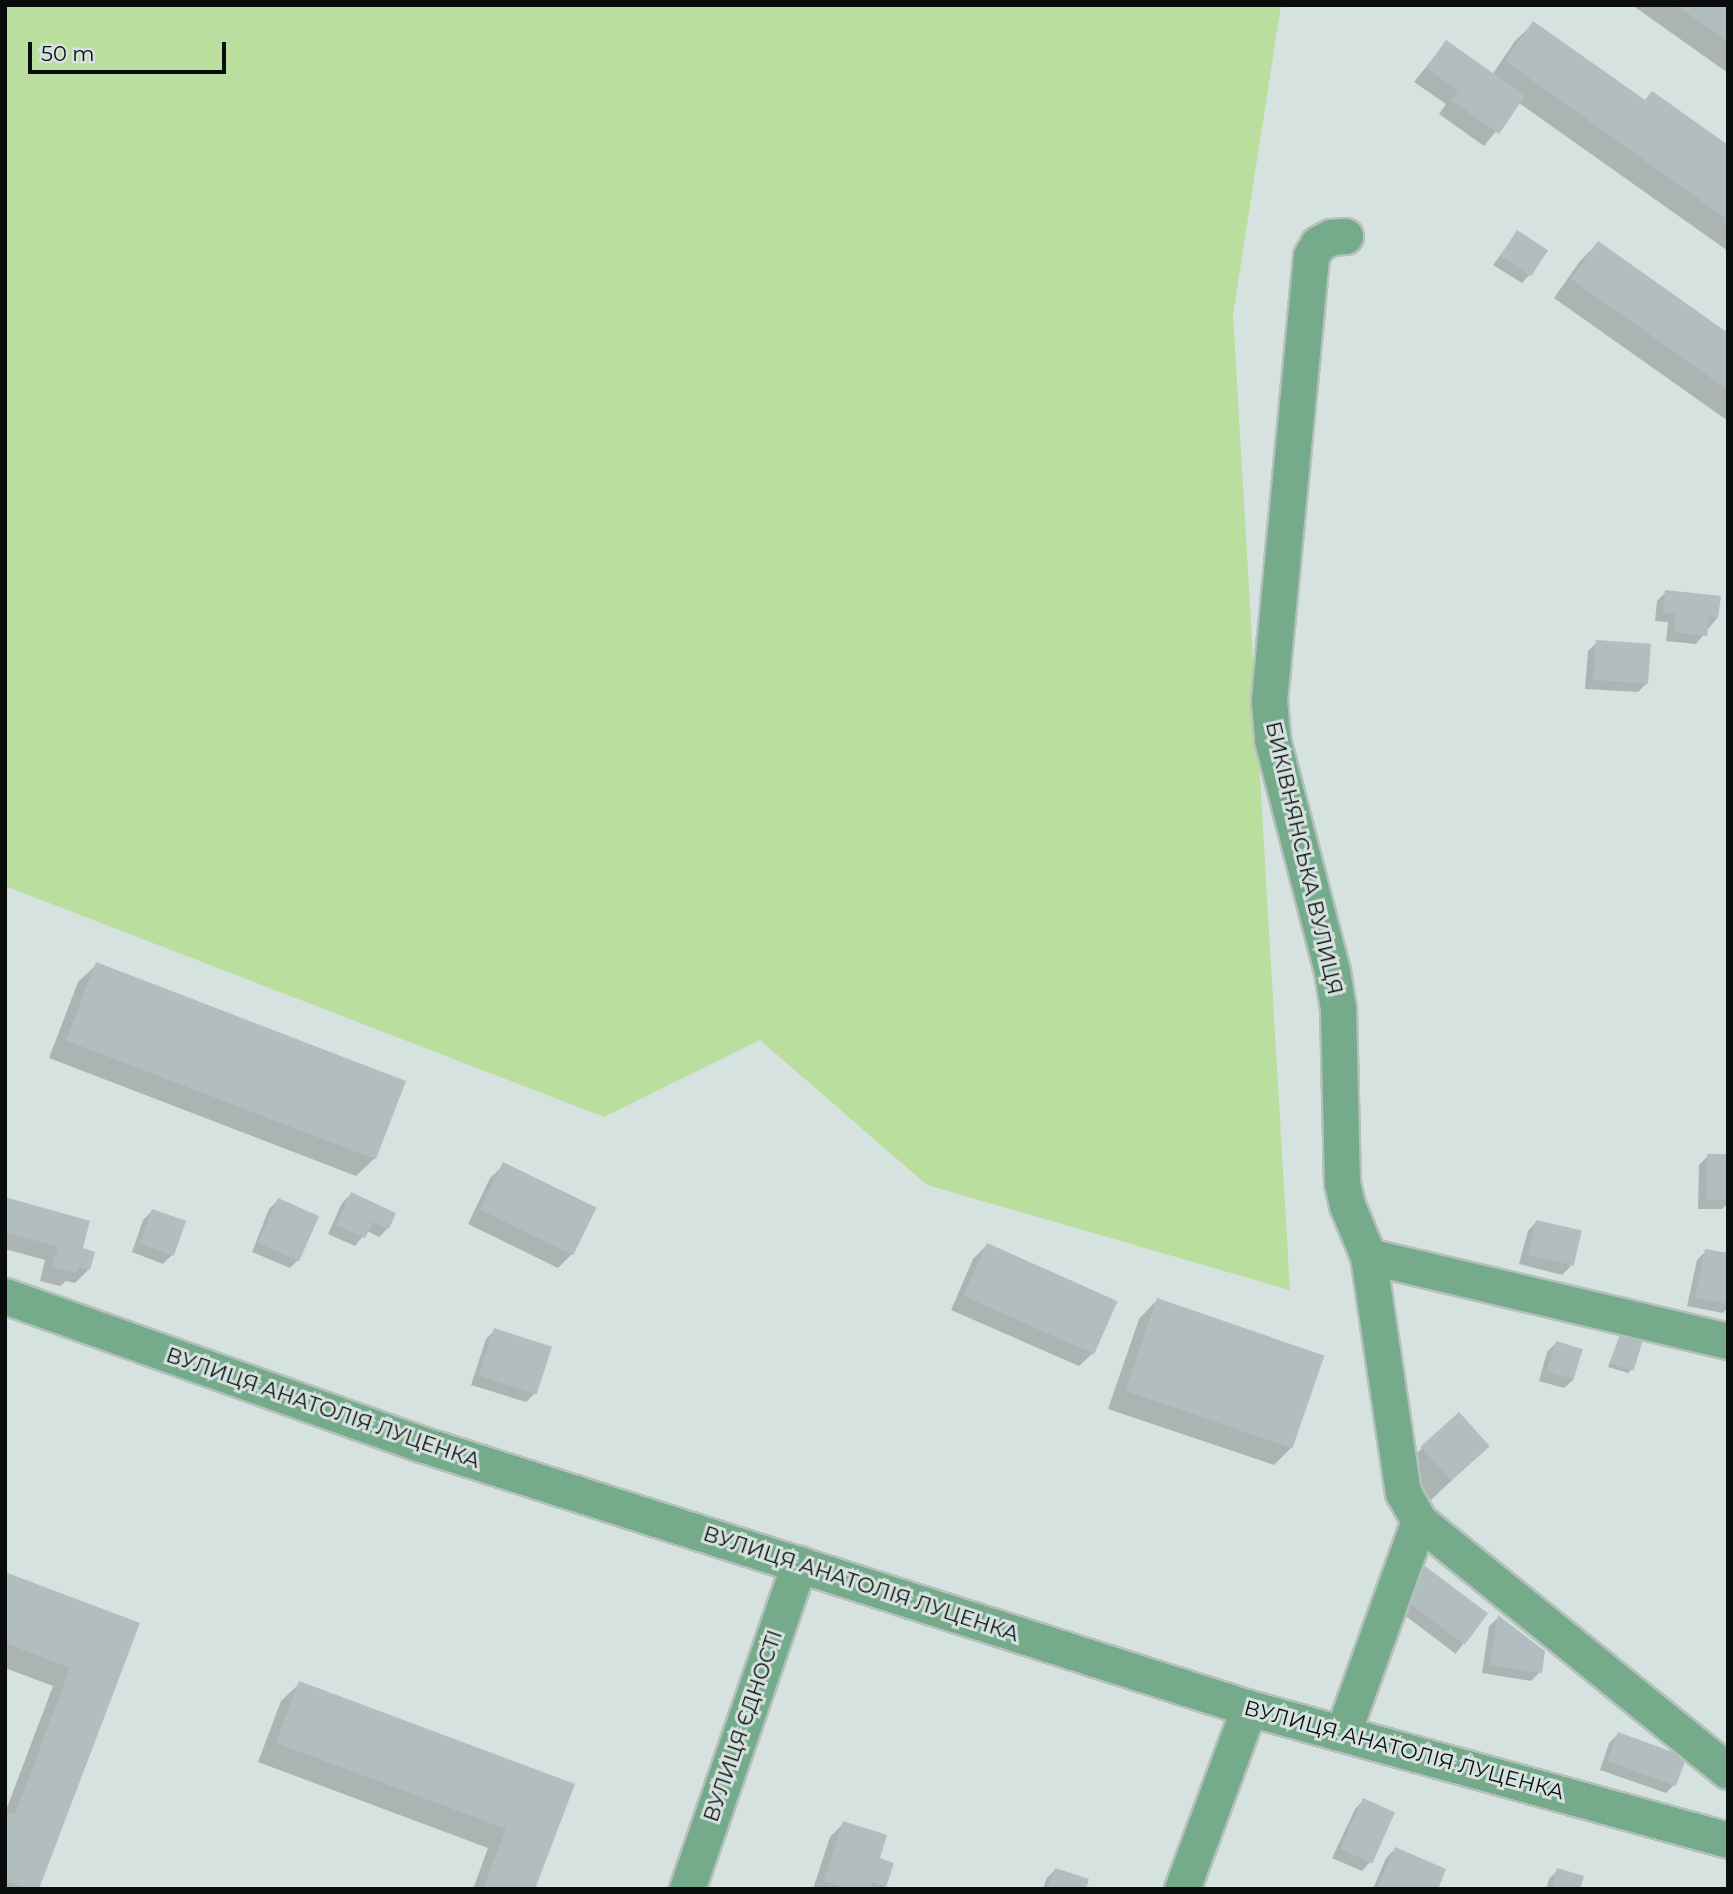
<!DOCTYPE html>
<meta charset="utf-8">
<style>
body{margin:0}
#map{position:relative;width:1733px;height:1894px;overflow:hidden;background:#d6e2df;font-family:Montserrat,sans-serif}
div>[style]{position:absolute}
.green>*{inset:0;background:#b9de9e}
.shadow>*{inset:0;background:#0003;transform-origin:0 0}
.building>*{inset:0;background:#b1bdbe;transform-origin:0 0}
.roads{filter:drop-shadow(2px 0 #b5c0bd) drop-shadow(-2px 0 #b5c0bd) drop-shadow(0 2px #b5c0bd) drop-shadow(0 -2px #b5c0bd)}
.minor>*{height:35px;margin:-17.5px;padding:0 17.5px;transform-origin:17.5px;border-radius:17.5px;background:#75ab8a}
span{translate:-50% -50%;white-space:nowrap;text-align:center;line-height:1.15;-webkit-text-stroke:6px #d6e2df;paint-order:stroke}
.street-label{font-size:21px;color:#090d0c}
.frame{position:absolute;inset:0;border:7px solid #090d0c;pointer-events:none}
.scale{position:absolute;left:28px;top:42px;width:198px;height:32px;box-sizing:border-box;border:4px solid #090d0c;border-top:0;padding-left:9px;font-size:21px;line-height:24px;white-space:nowrap;color:#090d0c;-webkit-text-stroke:5px #d6e2df;paint-order:stroke}
</style>
<div id="map">
<div class="green">
<div style="clip-path:polygon(5px 5px,1281px 5px,1233px 315px,1290px 1290px,927px 1185px,760px 1040px,604px 1117px,5px 886px)"></div>
</div>
<div class="shadow">
<div style="clip-path:polygon(1632px 5px,1728px 5px,1728px 73px)"></div>
<div style="clip-path:polygon(1534px 23px,1644px 102px,1728px 147px,1728px 251px,1519px 103px,1484px 146px,1439px 114px,1446px 104px,1414px 82px,1446px 42px,1492px 75px,1515px 41px)"></div>
<div style="clip-path:polygon(1517px 233px,1530px 274px,1522px 283px,1493px 265px)"></div>
<div style="clip-path:polygon(1598px 243px,1728px 335px,1728px 421px,1554px 298px,1580px 261px)"></div>
<div style="clip-path:polygon(1666px 592px,1717px 618px,1696px 644px,1666px 641px,1668px 622px,1655px 621px,1657px 601px)"></div>
<div style="clip-path:polygon(1597px 642px,1647px 683px,1638px 692px,1585px 689px,1588px 651px)"></div>
<div style="clip-path:polygon(97px 964px,375px 1158px,356px 1176px,49px 1058px,78px 982px)"></div>
<div style="clip-path:polygon(1708px 1156px,1728px 1156px,1728px 1203px,1722px 1209px,1698px 1209px,1699px 1165px)"></div>
<div style="clip-path:polygon(504px 1165px,572px 1254px,558px 1268px,468px 1224px,490px 1178px)"></div>
<div style="clip-path:polygon(351px 1194px,388px 1228px,379px 1237px,367px 1231px,355px 1246px,328px 1234px,342px 1203px)"></div>
<div style="clip-path:polygon(5px 1199px,81px 1249px,89px 1269px,75px 1283px,66px 1281px,60px 1286px,40px 1281px,45px 1260px,5px 1249px)"></div>
<div style="clip-path:polygon(278px 1200px,299px 1259px,290px 1268px,252px 1252px,269px 1209px)"></div>
<div style="clip-path:polygon(152px 1211px,172px 1255px,163px 1264px,132px 1252px,143px 1220px)"></div>
<div style="clip-path:polygon(1536px 1222px,1571px 1266px,1562px 1275px,1519px 1264px,1528px 1231px)"></div>
<div style="clip-path:polygon(987px 1245px,1093px 1353px,1079px 1366px,951px 1310px,973px 1259px)"></div>
<div style="clip-path:polygon(1706px 1251px,1728px 1255px,1728px 1308px,1723px 1313px,1687px 1306px,1697px 1260px)"></div>
<div style="clip-path:polygon(1157px 1300px,1292px 1447px,1274px 1465px,1108px 1409px,1139px 1319px)"></div>
<div style="clip-path:polygon(495px 1330px,535px 1393px,526px 1402px,471px 1385px,486px 1339px)"></div>
<div style="clip-path:polygon(1620px 1335px,1632px 1369px,1628px 1373px,1608px 1367px)"></div>
<div style="clip-path:polygon(1556px 1343px,1573px 1380px,1564px 1388px,1539px 1381px,1547px 1352px)"></div>
<div style="clip-path:polygon(1488px 1446px,1412px 1518px,1384px 1487px,1422px 1448px)"></div>
<div style="left:1425px;top:1568px;width:76px;height:50px;rotate:37deg"></div>
<div style="clip-path:polygon(5px 1574px,137px 1624px,37px 1889px,5px 1889px,5px 1813px,53px 1686px,5px 1668px)"></div>
<div style="clip-path:polygon(1498px 1618px,1540px 1672px,1531px 1681px,1482px 1673px,1489px 1626px)"></div>
<div style="clip-path:polygon(300px 1683px,573px 1785px,533px 1889px,473px 1889px,488px 1848px,258px 1762px,281px 1701px)"></div>
<div style="clip-path:polygon(1618px 1734px,1675px 1784px,1666px 1793px,1600px 1770px,1609px 1743px)"></div>
<div style="clip-path:polygon(1364px 1800px,1393px 1813px,1370px 1862px,1362px 1871px,1332px 1858px,1355px 1809px)"></div>
<div style="clip-path:polygon(844px 1823px,878px 1859px,885px 1886px,881px 1889px,813px 1889px,830px 1837px)"></div>
<div style="clip-path:polygon(1395px 1849px,1436px 1889px,1373px 1889px,1386px 1858px)"></div>
<div style="clip-path:polygon(1055px 1870px,1084px 1889px,1043px 1889px,1046px 1879px)"></div>
<div style="clip-path:polygon(1558px 1870px,1578px 1889px,1546px 1889px,1549px 1879px)"></div>
</div>
<div class="building">
<div style="clip-path:polygon(1676px 5px,1728px 5px,1728px 42px)"></div>
<div style="clip-path:polygon(1533px 21px,1645px 100px,1652px 91px,1728px 145px,1728px 220px,1505px 61px)"></div>
<div style="clip-path:polygon(1446px 40px,1525px 96px,1499px 134px,1451px 100px,1458px 90px,1426px 68px)"></div>
<div style="left:1517px;top:230px;width:37px;height:31px;rotate:33deg"></div>
<div style="clip-path:polygon(1598px 241px,1728px 333px,1728px 390px,1571px 279px)"></div>
<div style="clip-path:polygon(1665px 590px,1721px 596px,1718px 618px,1709px 617px,1707px 636px,1674px 632px,1676px 614px,1663px 613px)"></div>
<div style="left:1596px;top:640px;width:55px;height:40px;rotate:4deg"></div>
<div style="left:96px;top:962px;width:332px;height:84px;rotate:21deg"></div>
<div style="left:1707px;top:1154px;width:21px;height:46px"></div>
<div style="left:503px;top:1162px;width:104px;height:53px;rotate:26deg"></div>
<div style="clip-path:polygon(351px 1192px,396px 1213px,389px 1229px,373px 1222px,365px 1238px,336px 1225px)"></div>
<div style="clip-path:polygon(5px 1197px,90px 1221px,83px 1248px,95px 1252px,90px 1270px,78px 1267px,76px 1273px,52px 1267px,58px 1247px,5px 1232px)"></div>
<div style="left:278px;top:1198px;width:45px;height:49px;rotate:24deg"></div>
<div style="left:152px;top:1209px;width:36px;height:37px;rotate:19deg"></div>
<div style="left:1536px;top:1220px;width:47px;height:36px;rotate:13deg"></div>
<div style="left:987px;top:1243px;width:143px;height:58px;rotate:24deg"></div>
<div style="clip-path:polygon(1705px 1249px,1728px 1253px,1728px 1304px,1695px 1298px)"></div>
<div style="left:1157px;top:1298px;width:177px;height:98px;rotate:19deg"></div>
<div style="left:494px;top:1328px;width:61px;height:50px;rotate:18deg"></div>
<div style="left:1620px;top:1333px;width:24px;height:32px;rotate:17deg"></div>
<div style="left:1556px;top:1341px;width:28px;height:32px;rotate:17deg"></div>
<div style="left:1459px;top:1412px;width:46px;height:52px;rotate:48deg"></div>
<div style="left:1425px;top:1566px;width:79px;height:39px;rotate:37deg"></div>
<div style="clip-path:polygon(5px 1572px,140px 1623px,39px 1889px,29px 1889px,5px 1880px,5px 1811px,15px 1815px,70px 1668px,5px 1643px)"></div>
<div style="clip-path:polygon(1498px 1615px,1545px 1651px,1542px 1673px,1490px 1665px)"></div>
<div style="clip-path:polygon(299px 1681px,575px 1784px,535px 1889px,483px 1889px,506px 1829px,276px 1743px)"></div>
<div style="left:1618px;top:1732px;width:73px;height:31px;rotate:20deg"></div>
<div style="left:1363px;top:1798px;width:35px;height:56px;rotate:24deg"></div>
<div style="clip-path:polygon(843px 1821px,887px 1835px,880px 1858px,894px 1863px,886px 1887px,872px 1882px,870px 1889px,848px 1889px,824px 1881px)"></div>
<div style="clip-path:polygon(1395px 1847px,1446px 1869px,1438px 1889px,1377px 1889px)"></div>
<div style="clip-path:polygon(1055px 1868px,1089px 1879px,1086px 1889px,1048px 1889px)"></div>
<div style="clip-path:polygon(1557px 1868px,1584px 1876px,1580px 1889px,1551px 1889px)"></div>
</div>
<div class="roads">
<div class="minor">
<div style="left:1345px;top:236px;width:14px;rotate:176deg"></div>
<div style="left:1331px;top:237px;width:15px;rotate:152deg"></div>
<div style="left:1318px;top:244px;width:14px;rotate:120deg"></div>
<div style="left:1311px;top:256px;width:447px;rotate:95.4deg"></div>
<div style="left:1269px;top:701px;width:38px;rotate:85deg"></div>
<div style="left:1272px;top:739px;width:240px;rotate:75.5deg"></div>
<div style="left:1332px;top:971px;width:37px;rotate:81deg"></div>
<div style="left:1338px;top:1008px;width:175px;rotate:88.7deg"></div>
<div style="left:1342px;top:1183px;width:23px;rotate:77deg"></div>
<div style="left:1347px;top:1205px;width:55px;rotate:67.6deg"></div>
<div style="left:1368px;top:1256px;width:239px;rotate:81.6deg"></div>
<div style="left:1403px;top:1492px;width:33px;rotate:61deg"></div>
<div style="left:1419px;top:1521px;width:397px;rotate:39deg"></div>
<div style="left:1368px;top:1256px;width:370px;rotate:13.3deg"></div>
<div style="left:5px;top:1296px;width:438px;rotate:19.6deg"></div>
<div style="left:418px;top:1443px;width:872px;rotate:17.69deg"></div>
<div style="left:1249px;top:1708px;width:497px;rotate:15.4deg"></div>
<div style="left:1343px;top:1732px;width:224px;rotate:-70.2deg"></div>
<div style="left:687px;top:1889px;width:344px;rotate:-71deg"></div>
<div style="left:1182px;top:1889px;width:193px;rotate:-69.7deg"></div>
</div>
</div>
<div class="street-label">
<span style="left:1304px;top:858px;rotate:77deg">БИКІВНЯНСЬКА ВУЛИЦЯ</span>
<span style="left:323px;top:1408px;rotate:19deg">ВУЛИЦЯ АНАТОЛІЯ ЛУЦЕНКА</span>
<span style="left:861px;top:1584px;rotate:18deg">ВУЛИЦЯ АНАТОЛІЯ ЛУЦЕНКА</span>
<span style="left:743px;top:1726px;rotate:-71deg">ВУЛИЦЯ ЄДНОСТІ</span>
<span style="left:1404px;top:1750px;rotate:15deg">ВУЛИЦЯ АНАТОЛІЯ ЛУЦЕНКА</span>
</div>
<div class="frame"></div>
<div class="scale">50 m</div>
</div>
